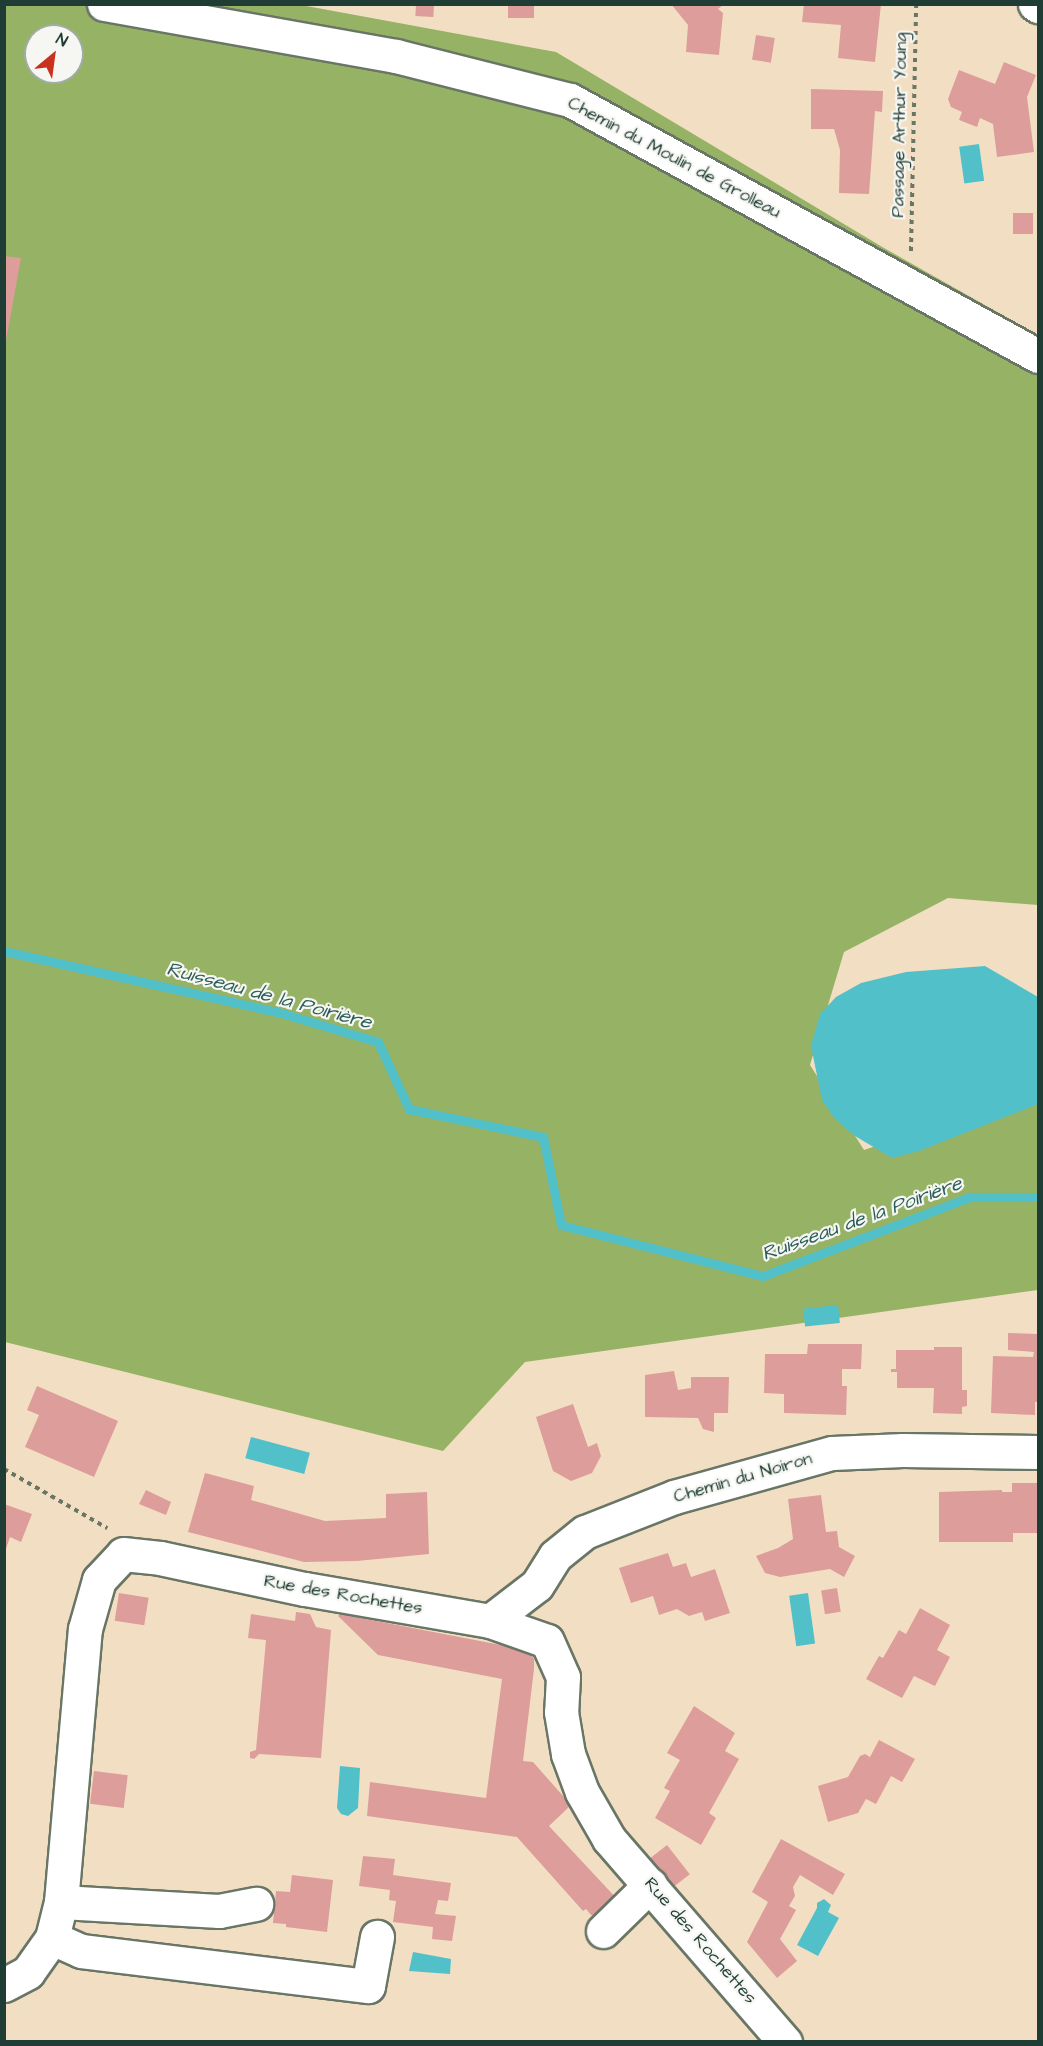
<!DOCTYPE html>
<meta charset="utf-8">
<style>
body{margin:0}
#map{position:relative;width:1043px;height:2046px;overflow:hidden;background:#f2dfc3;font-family:"Architects Daughter",sans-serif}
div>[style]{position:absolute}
.forest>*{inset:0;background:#96b265}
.water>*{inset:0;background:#52c0c9;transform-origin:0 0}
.stream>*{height:9px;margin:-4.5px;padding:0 4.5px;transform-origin:4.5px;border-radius:4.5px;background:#52c0c9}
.building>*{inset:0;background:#dd9d9b;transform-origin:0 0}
.path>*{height:4px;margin-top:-2px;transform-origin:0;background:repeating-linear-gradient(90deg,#697666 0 4.5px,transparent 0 9px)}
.roads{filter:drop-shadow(2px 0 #697666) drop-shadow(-2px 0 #697666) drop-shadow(0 2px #697666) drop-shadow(0 -2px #697666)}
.minor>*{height:33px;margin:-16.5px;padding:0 16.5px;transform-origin:16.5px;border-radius:16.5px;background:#fff}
span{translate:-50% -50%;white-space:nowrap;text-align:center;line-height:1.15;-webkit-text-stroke:4.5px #f6f6f2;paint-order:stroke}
.street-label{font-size:18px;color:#1f3d34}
.water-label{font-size:20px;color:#2c5e59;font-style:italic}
.frame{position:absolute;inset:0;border:6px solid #1f3d34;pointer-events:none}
.north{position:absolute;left:24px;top:24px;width:60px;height:60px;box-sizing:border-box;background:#f6f6f2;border:2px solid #a0aca6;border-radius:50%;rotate:29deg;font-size:16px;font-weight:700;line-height:24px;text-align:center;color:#1f3d34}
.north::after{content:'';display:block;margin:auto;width:21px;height:27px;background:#c8321e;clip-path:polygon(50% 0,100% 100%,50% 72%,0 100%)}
</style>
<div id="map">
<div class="forest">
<div style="clip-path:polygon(evenodd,5px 5px,301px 5px,556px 52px,884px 248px,1038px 335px,1038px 905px,948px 898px,844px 952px,810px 1065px,864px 1150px,989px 1108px,1038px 1076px,1038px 1290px,525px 1362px,443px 1451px,5px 1342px,5px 5px,36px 36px,72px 36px,72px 72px,36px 72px,36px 36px)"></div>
</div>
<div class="water">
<div style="left:979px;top:144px;width:37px;height:20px;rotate:82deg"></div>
<div style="clip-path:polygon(985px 966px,1038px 997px,1038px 1104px,919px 1151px,892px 1158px,855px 1136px,835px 1119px,822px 1100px,811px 1046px,820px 1014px,836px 997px,861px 983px,906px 972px)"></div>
<div style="left:838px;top:1305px;width:18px;height:35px;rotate:84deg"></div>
<div style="left:251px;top:1437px;width:61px;height:22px;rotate:15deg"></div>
<div style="left:808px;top:1593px;width:51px;height:19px;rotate:82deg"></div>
<div style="clip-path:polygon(340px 1766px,360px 1768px,358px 1808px,348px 1816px,341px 1814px,337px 1808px)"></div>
<div style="clip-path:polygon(824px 1899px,831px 1905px,828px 1912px,839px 1918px,818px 1956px,797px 1945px,817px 1908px,817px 1903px)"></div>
<div style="clip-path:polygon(413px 1952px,451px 1959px,450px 1974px,409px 1971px)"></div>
</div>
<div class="stream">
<div style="left:4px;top:951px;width:281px;rotate:12.6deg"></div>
<div style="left:278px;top:1012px;width:104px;rotate:16.7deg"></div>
<div style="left:378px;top:1042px;width:74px;rotate:65.2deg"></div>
<div style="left:409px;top:1109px;width:137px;rotate:11.8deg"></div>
<div style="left:543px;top:1137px;width:90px;rotate:78.4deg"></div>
<div style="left:561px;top:1225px;width:208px;rotate:14.2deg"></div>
<div style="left:763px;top:1276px;width:222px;rotate:-20.9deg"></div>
<div style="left:970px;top:1197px;width:68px"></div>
</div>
<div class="building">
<div style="left:416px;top:4px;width:18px;height:12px;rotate:3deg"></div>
<div style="left:508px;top:4px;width:26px;height:14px"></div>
<div style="clip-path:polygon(671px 4px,724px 4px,718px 9px,723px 13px,719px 55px,686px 52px,688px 25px)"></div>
<div style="clip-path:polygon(804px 4px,881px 4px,875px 62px,838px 58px,841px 25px,802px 22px)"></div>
<div style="left:756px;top:35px;width:19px;height:25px;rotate:9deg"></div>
<div style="clip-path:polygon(1004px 62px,1036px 75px,1027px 97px,1034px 152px,997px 157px,993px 124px,980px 118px,977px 127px,959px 120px,962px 112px,951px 107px,948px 99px,959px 70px,995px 84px)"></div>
<div style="clip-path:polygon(811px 89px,883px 91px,882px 112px,875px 111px,869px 194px,839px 193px,840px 150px,834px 129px,811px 129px)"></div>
<div style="left:1013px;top:213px;width:20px;height:21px"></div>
<div style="clip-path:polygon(4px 256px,21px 258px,6px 341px,4px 341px)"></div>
<div style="clip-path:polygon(1008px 1333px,1038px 1334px,1038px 1402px,1035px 1402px,1035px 1415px,991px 1413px,993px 1356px,1033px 1357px,1034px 1352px,1008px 1350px)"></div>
<div style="clip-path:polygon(808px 1344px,862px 1344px,861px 1369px,842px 1369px,842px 1386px,847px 1386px,846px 1415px,784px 1413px,784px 1394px,764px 1393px,765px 1354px,807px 1354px)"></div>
<div style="clip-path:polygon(934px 1347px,962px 1347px,962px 1390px,967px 1390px,967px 1406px,962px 1407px,962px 1414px,933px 1413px,934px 1388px,897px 1388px,897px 1372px,891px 1372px,891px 1369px,896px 1369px,896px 1350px,934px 1350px)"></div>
<div style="clip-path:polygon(674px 1371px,678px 1390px,691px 1388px,691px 1377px,729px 1377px,728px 1413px,714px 1413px,714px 1432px,703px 1429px,698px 1418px,645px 1417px,645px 1375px)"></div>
<div style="clip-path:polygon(37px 1386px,118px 1421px,94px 1477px,25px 1447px,39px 1415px,27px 1410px)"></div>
<div style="clip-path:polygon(573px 1404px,588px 1447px,597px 1443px,601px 1456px,592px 1473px,571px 1481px,553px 1471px,536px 1417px)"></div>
<div style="clip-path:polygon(205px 1473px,254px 1486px,251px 1500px,325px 1521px,386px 1518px,386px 1494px,427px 1492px,429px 1554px,357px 1561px,304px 1562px,188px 1532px)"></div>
<div style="clip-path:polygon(1012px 1483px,1038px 1483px,1038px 1533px,1013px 1533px,1013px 1542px,939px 1542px,939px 1492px,1002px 1490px,1002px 1492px,1012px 1492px)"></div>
<div style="clip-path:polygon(146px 1490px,171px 1502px,166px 1515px,139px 1504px)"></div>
<div style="clip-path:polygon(821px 1495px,826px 1532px,837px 1531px,839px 1547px,855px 1556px,844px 1577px,830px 1569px,780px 1577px,765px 1573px,756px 1556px,778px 1548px,793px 1539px,788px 1499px)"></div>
<div style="clip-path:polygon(4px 1504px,32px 1514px,21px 1542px,10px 1537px,5px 1552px)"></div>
<div style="clip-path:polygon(668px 1553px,673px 1567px,686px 1563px,691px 1577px,715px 1569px,730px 1613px,705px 1621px,702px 1612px,689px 1616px,677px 1609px,659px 1615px,653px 1596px,631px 1603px,619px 1568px)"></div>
<div style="left:837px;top:1588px;width:24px;height:16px;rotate:81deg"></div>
<div style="left:119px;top:1593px;width:30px;height:28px;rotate:9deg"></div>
<div style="clip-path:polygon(920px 1608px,950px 1625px,937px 1650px,950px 1657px,935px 1686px,914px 1676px,902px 1698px,866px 1679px,879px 1656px,883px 1658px,899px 1630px,906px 1634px)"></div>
<div style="clip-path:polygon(296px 1612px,310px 1614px,316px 1627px,331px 1630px,321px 1758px,259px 1754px,254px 1759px,250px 1758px,250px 1752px,256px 1750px,266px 1640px,248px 1638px,251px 1614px,295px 1621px)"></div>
<div style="clip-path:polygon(340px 1614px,527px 1650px,534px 1659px,534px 1669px,523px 1761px,533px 1762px,571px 1805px,549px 1826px,618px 1900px,599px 1915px,591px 1915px,586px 1909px,583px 1911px,517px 1837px,367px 1816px,370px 1782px,486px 1798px,502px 1679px,378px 1655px,338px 1616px)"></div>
<div style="clip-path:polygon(694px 1706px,735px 1733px,725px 1751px,739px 1759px,709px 1813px,716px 1818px,701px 1845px,655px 1818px,670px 1791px,664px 1788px,680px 1760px,667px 1753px)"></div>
<div style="clip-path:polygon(879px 1740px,915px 1759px,902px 1782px,891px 1776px,876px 1804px,866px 1799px,858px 1813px,828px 1822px,818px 1786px,848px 1777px,860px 1756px,865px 1754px,870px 1757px)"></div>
<div style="left:94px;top:1771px;width:34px;height:33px;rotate:7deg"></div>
<div style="clip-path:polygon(781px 1839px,845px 1874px,833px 1895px,800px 1875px,793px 1887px,795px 1896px,789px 1906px,796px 1910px,780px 1939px,797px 1961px,777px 1978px,747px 1942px,768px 1902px,752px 1892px)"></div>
<div style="left:667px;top:1845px;width:37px;height:23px;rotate:52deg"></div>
<div style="clip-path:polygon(363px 1856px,395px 1859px,393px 1875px,451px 1883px,448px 1901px,438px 1900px,435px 1914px,456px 1916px,452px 1941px,432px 1939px,433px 1927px,393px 1922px,396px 1901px,389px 1900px,390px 1890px,359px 1886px)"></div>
<div style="clip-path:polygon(292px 1875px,333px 1880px,327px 1932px,286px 1927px,286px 1924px,273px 1923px,276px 1891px,290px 1892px)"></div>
</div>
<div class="path">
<div style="left:911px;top:251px;width:247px;rotate:-88.8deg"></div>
<div style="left:4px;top:1469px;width:119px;rotate:29.8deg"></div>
</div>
<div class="roads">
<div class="minor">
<div style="left:104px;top:4px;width:297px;rotate:10.1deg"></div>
<div style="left:396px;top:56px;width:179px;rotate:14.2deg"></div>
<div style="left:570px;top:100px;width:533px;rotate:28.68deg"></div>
<div style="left:1035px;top:4px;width:4px;rotate:34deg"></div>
<div style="left:490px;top:1621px;width:59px;rotate:-37.5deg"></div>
<div style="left:537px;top:1585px;width:34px;rotate:-58deg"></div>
<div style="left:555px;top:1556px;width:38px;rotate:-39deg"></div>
<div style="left:585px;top:1532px;width:96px;rotate:-21.5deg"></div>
<div style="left:674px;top:1497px;width:164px;rotate:-15.6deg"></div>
<div style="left:832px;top:1453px;width:71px;rotate:-2.4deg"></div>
<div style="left:903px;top:1450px;width:135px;rotate:0.8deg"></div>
<div style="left:61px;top:1902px;width:158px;rotate:3.3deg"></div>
<div style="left:219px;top:1911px;width:38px;rotate:-11deg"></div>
<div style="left:603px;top:1931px;width:66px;rotate:-44.4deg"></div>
<div style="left:52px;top:1938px;width:32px;rotate:24deg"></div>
<div style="left:81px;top:1951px;width:289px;rotate:7deg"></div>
<div style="left:368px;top:1986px;width:50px;rotate:-79.6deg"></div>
<div style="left:4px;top:1985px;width:27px;rotate:-28deg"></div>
<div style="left:28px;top:1972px;width:42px;rotate:-54.8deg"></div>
<div style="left:52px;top:1938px;width:37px;rotate:-76deg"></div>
<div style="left:61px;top:1902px;width:274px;rotate:-85deg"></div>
<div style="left:85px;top:1629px;width:51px;rotate:-74.1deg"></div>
<div style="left:99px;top:1580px;width:35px;rotate:-47deg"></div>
<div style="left:123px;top:1554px;width:37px;rotate:6deg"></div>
<div style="left:160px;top:1558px;width:148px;rotate:12.1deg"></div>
<div style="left:305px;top:1589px;width:188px;rotate:9.8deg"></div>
<div style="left:490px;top:1621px;width:60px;rotate:19.3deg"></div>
<div style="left:547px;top:1641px;width:39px;rotate:66deg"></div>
<div style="left:563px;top:1677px;width:35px;rotate:93deg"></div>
<div style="left:561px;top:1712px;width:43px;rotate:80.5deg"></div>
<div style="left:568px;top:1754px;width:40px;rotate:69.8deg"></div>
<div style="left:582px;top:1792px;width:54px;rotate:60.1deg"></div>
<div style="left:609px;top:1839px;width:269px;rotate:49.1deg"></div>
</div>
</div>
<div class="street-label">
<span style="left:900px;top:125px;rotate:-89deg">Passage Arthur Young</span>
<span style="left:674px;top:158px;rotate:28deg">Chemin du Moulin de Grolleau</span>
<span style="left:743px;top:1478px;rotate:-16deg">Chemin du Noiron</span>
<span style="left:343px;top:1595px;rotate:10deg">Rue des Rochettes</span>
<span style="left:700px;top:1941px;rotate:49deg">Rue des Rochettes</span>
</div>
<div class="water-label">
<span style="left:269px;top:996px;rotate:15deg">Ruisseau de la Poirière</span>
<span style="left:862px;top:1219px;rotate:-20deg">Ruisseau de la Poirière</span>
</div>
<div class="frame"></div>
<div class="north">N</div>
</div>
